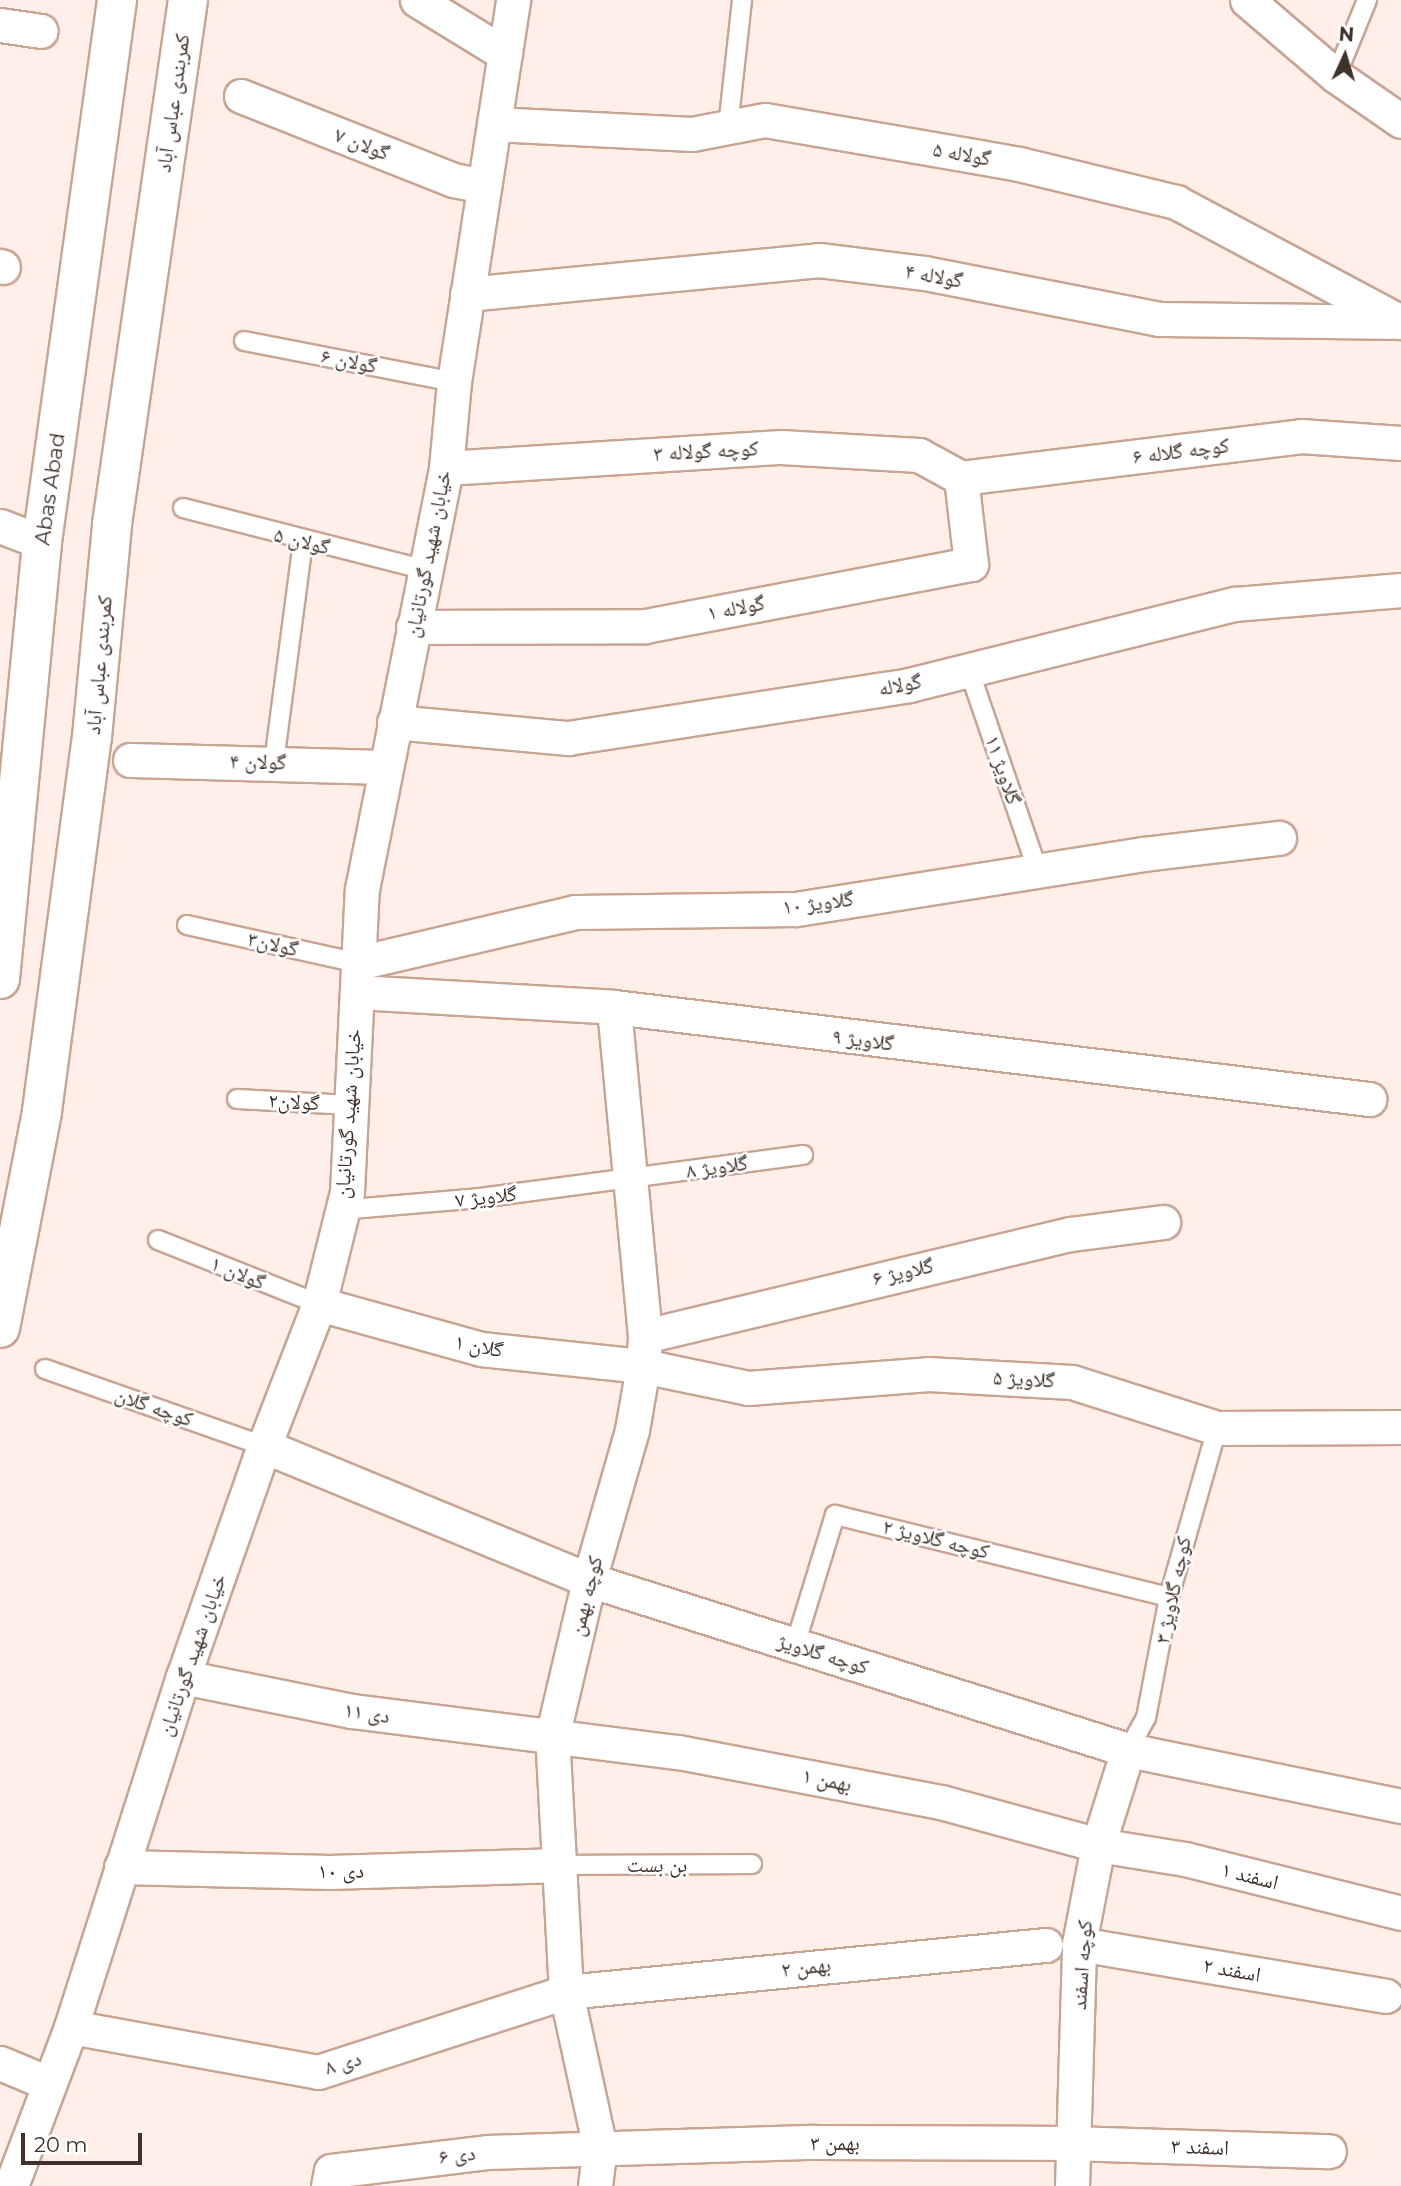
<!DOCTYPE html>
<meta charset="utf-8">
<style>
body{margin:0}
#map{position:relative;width:1401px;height:2186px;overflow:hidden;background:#ffefe8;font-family:Montserrat,"Noto Naskh Arabic",sans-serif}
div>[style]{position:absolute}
.roads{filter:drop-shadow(2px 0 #c8a493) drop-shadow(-2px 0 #c8a493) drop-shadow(0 2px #c8a493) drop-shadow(0 -2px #c8a493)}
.lane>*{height:18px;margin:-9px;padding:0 9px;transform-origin:9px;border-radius:9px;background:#fff}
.street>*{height:33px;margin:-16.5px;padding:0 16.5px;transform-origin:16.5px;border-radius:16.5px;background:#fff}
.secondary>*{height:38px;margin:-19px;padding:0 19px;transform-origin:19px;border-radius:19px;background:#fff}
span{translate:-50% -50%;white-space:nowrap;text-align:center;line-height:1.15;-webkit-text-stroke:5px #fff;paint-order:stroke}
.street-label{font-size:21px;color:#40312a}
.north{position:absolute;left:1310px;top:21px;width:70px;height:70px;-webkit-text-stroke:5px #fff;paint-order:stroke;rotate:4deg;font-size:19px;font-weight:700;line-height:28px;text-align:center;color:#40312a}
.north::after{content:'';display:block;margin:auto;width:24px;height:32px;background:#40312a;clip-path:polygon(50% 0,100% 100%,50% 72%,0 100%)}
.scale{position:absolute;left:21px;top:2133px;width:121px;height:32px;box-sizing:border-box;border:4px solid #40312a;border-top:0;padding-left:9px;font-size:21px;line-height:24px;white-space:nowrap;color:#40312a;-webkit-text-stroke:5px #fff;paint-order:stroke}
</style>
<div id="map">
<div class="roads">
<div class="lane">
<div style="left:1336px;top:76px;width:82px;rotate:-67.8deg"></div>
<div style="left:728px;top:127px;width:128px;rotate:-83.7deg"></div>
<div style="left:244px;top:341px;width:214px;rotate:11deg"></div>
<div style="left:183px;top:508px;width:248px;rotate:14.3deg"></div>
<div style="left:969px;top:670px;width:213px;rotate:71.1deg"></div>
<div style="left:274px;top:762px;width:222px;rotate:-82.5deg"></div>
<div style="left:187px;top:925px;width:175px;rotate:12.5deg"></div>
<div style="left:237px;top:1099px;width:114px;rotate:3deg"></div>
<div style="left:340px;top:1210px;width:141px;rotate:-4.9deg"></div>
<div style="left:480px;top:1198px;width:326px;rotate:-7.6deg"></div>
<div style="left:158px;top:1240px;width:173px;rotate:21.7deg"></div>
<div style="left:45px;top:1369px;width:232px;rotate:19.4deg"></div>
<div style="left:795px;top:1645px;width:136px;rotate:-72.9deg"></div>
<div style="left:835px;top:1515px;width:344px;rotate:13.8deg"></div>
<div style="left:1128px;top:1750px;width:37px;rotate:-61deg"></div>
<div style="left:1146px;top:1718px;width:123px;rotate:-79.2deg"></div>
<div style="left:1169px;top:1597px;width:176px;rotate:-74.1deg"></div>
<div style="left:561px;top:1865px;width:191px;rotate:-0.3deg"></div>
</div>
<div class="street">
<div style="left:417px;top:0;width:103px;rotate:31.5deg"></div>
<div style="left:1247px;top:0;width:117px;rotate:40.5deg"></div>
<div style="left:1336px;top:76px;width:79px;rotate:34.7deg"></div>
<div style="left:0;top:25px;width:41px;rotate:8.3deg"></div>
<div style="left:241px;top:96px;width:228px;rotate:21.6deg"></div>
<div style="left:453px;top:180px;width:32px;rotate:11deg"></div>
<div style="left:494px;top:124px;width:198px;rotate:2.9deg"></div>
<div style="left:692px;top:134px;width:74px;rotate:-10.9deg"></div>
<div style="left:765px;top:120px;width:258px;rotate:9.8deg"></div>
<div style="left:1019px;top:164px;width:162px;rotate:13.6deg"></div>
<div style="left:1176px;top:202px;width:255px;rotate:28.1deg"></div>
<div style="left:0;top:266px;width:3px;rotate:18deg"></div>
<div style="left:467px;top:294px;width:354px;rotate:-5.5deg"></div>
<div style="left:819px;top:260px;width:107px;rotate:7deg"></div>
<div style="left:925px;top:273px;width:238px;rotate:11.1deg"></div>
<div style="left:1159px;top:319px;width:234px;rotate:0.7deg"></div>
<div style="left:446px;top:468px;width:336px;rotate:-3.6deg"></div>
<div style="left:781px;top:447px;width:138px;rotate:3.3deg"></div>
<div style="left:919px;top:455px;width:48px;rotate:28.7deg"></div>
<div style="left:961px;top:478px;width:343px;rotate:-7deg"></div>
<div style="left:1301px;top:436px;width:100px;rotate:4deg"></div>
<div style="left:0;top:526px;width:45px;rotate:20.9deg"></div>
<div style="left:413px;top:627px;width:232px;rotate:-0.2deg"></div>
<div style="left:645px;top:626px;width:332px;rotate:-10.8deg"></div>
<div style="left:971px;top:564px;width:87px;rotate:-96.6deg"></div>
<div style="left:394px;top:722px;width:175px;rotate:5.3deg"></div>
<div style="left:568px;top:738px;width:345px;rotate:-8.8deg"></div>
<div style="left:909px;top:685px;width:336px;rotate:-14deg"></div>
<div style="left:1235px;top:604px;width:167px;rotate:-4.8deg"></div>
<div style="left:130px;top:760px;width:255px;rotate:1.6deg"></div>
<div style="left:358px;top:963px;width:223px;rotate:-13.2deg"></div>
<div style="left:575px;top:912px;width:221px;rotate:-0.8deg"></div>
<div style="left:796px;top:909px;width:352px;rotate:-9deg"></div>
<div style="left:1144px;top:854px;width:136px;rotate:-6.8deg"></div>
<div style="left:357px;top:992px;width:257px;rotate:3.3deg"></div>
<div style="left:614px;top:1007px;width:761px;rotate:6.95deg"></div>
<div style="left:319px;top:1304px;width:168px;rotate:15.5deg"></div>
<div style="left:481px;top:1349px;width:163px;rotate:6deg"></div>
<div style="left:643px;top:1366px;width:107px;rotate:11.8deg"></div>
<div style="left:748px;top:1388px;width:181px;rotate:-4.4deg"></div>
<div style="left:928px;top:1374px;width:144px;rotate:3.2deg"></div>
<div style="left:1072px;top:1382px;width:152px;rotate:17.6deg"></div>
<div style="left:1217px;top:1428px;width:184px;rotate:-0.3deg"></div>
<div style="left:645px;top:1336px;width:438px;rotate:-13.5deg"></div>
<div style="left:1071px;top:1234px;width:93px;rotate:-7.4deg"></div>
<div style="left:264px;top:1446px;width:352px;rotate:22.4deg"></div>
<div style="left:589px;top:1580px;width:565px;rotate:17.51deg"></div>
<div style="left:1128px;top:1750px;width:279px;rotate:11.6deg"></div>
<div style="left:183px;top:1677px;width:172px;rotate:11.4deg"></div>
<div style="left:352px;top:1711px;width:329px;rotate:7.2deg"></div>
<div style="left:678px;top:1752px;width:268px;rotate:10.8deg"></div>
<div style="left:941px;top:1802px;width:163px;rotate:15.3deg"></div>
<div style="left:1098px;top:1845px;width:88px;rotate:9.1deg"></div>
<div style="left:1185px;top:1859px;width:223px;rotate:14deg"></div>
<div style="left:121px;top:1867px;width:208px;rotate:1.4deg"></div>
<div style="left:329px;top:1872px;width:232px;rotate:-1.7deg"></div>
<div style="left:1079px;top:1944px;width:311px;rotate:9.6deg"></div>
<div style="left:71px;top:2027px;width:251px;rotate:10.3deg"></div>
<div style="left:318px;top:2072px;width:261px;rotate:-17.9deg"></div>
<div style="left:566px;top:1992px;width:482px;rotate:-5.6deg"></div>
<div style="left:0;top:2063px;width:52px;rotate:22.6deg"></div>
<div style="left:11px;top:2186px;width:170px;rotate:-69.3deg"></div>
<div style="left:71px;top:2027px;width:367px;rotate:-72.3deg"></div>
<div style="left:183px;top:1677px;width:245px;rotate:-70.7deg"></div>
<div style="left:264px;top:1446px;width:152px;rotate:-68.8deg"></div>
<div style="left:319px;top:1304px;width:115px;rotate:-76deg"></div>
<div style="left:347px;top:1192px;width:303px;rotate:-87.2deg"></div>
<div style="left:362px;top:889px;width:429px;rotate:-78.7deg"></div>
<div style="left:446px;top:468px;width:86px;rotate:-84.7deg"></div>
<div style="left:454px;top:382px;width:387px;rotate:-81.2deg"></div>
<div style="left:328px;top:2186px;width:15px;rotate:-79deg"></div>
<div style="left:331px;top:2171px;width:157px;rotate:-6.9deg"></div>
<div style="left:487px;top:2152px;width:327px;rotate:-1.8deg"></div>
<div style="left:814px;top:2142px;width:256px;rotate:0.2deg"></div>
<div style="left:1070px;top:2143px;width:259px;rotate:1.8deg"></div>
<div style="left:595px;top:2186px;width:38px;rotate:-83deg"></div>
<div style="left:600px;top:2148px;width:160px;rotate:-102.3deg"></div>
<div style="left:566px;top:1992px;width:255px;rotate:-93.1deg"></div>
<div style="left:552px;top:1737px;width:161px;rotate:-76.7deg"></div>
<div style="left:589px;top:1580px;width:156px;rotate:-74deg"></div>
<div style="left:632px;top:1430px;width:65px;rotate:-80.2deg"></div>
<div style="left:643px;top:1366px;width:30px;rotate:-86deg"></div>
<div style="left:645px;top:1336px;width:330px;rotate:-95.4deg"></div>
<div style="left:1072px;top:2186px;width:242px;rotate:-88.3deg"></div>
<div style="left:1079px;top:1944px;width:101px;rotate:-79.1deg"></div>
<div style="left:1098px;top:1845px;width:100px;rotate:-72.5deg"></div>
</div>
<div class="secondary">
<div style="left:0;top:979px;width:439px;rotate:-84.5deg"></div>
<div style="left:42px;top:542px;width:547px;rotate:-82.12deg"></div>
<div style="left:0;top:1328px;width:221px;rotate:-79deg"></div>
<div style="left:42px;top:1111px;width:377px;rotate:-82.4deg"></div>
<div style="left:92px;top:737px;width:214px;rotate:-84.6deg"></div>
<div style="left:112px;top:524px;width:529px;rotate:-81.75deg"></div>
</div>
</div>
<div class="street-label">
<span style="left:173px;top:103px;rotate:-82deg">کمربندی عباس آباد</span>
<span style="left:362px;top:144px;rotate:21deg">گولان ۷</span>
<span style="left:962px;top:154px;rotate:10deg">گولاله ۵</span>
<span style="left:934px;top:276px;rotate:10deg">گولاله ۴</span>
<span style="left:349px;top:361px;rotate:11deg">گولان ۶</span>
<span style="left:706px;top:451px;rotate:-3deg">کوچه گولاله ۳</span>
<span style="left:1181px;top:451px;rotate:-7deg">کوچه گلاله ۶</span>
<span style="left:50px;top:489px;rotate:-82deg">Abas Abad</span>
<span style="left:302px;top:541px;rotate:14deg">گولان ۵</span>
<span style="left:428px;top:554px;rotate:-79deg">خیابان شهید گورتانیان</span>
<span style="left:736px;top:608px;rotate:-11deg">گولاله ۱</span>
<span style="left:99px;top:665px;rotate:-85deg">کمربندی عباس آباد</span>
<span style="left:900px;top:685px;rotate:-11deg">گولاله</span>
<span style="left:258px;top:762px;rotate:1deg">گولان ۴</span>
<span style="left:1003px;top:770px;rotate:71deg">گلاویژ ۱۱</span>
<span style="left:818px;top:903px;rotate:-7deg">گلاویژ ۱۰</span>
<span style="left:273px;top:944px;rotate:13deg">گولان۳</span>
<span style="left:863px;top:1040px;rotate:7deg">گلاویژ ۹</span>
<span style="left:294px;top:1102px;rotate:3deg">گولان۲</span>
<span style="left:348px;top:1114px;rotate:-86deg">خیابان شهید گورتانیان</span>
<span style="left:717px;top:1167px;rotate:-8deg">گلاویژ ۸</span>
<span style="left:486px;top:1197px;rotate:-6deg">گلاویژ ۷</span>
<span style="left:903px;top:1272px;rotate:-13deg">گلاویژ ۶</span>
<span style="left:238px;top:1273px;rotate:22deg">گولان ۱</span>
<span style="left:479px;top:1346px;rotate:11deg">گلان ۱</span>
<span style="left:1024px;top:1379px;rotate:3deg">گلاویژ ۵</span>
<span style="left:154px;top:1407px;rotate:19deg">کوچه گلان</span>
<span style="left:936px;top:1539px;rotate:14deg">کوچه گلاویژ ۲</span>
<span style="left:1173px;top:1590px;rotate:-78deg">کوچه گلاویژ ۳</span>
<span style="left:586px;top:1596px;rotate:-76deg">کوچه بهمن</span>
<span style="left:823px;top:1654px;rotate:17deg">کوچه گلاویژ</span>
<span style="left:192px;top:1655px;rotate:-71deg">خیابان شهید گورتانیان</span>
<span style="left:367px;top:1713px;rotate:8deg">دی ۱۱</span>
<span style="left:827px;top:1780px;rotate:11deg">بهمن ۱</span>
<span style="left:657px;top:1865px">بن بست</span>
<span style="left:341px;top:1871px;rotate:-1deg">دی ۱۰</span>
<span style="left:1250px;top:1876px;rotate:14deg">اسفند ۱</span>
<span style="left:1082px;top:1965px;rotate:-86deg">کوچه اسفند</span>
<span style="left:806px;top:1967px;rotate:-6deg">بهمن ۲</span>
<span style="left:1232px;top:1970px;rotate:10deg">اسفند ۲</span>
<span style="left:343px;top:2063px;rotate:-17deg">دی ۸</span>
<span style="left:835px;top:2143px">بهمن ۳</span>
<span style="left:1200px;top:2147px;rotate:2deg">اسفند ۳</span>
<span style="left:457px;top:2155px;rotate:-7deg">دی ۶</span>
</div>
<div class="north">N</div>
<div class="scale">20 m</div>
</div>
